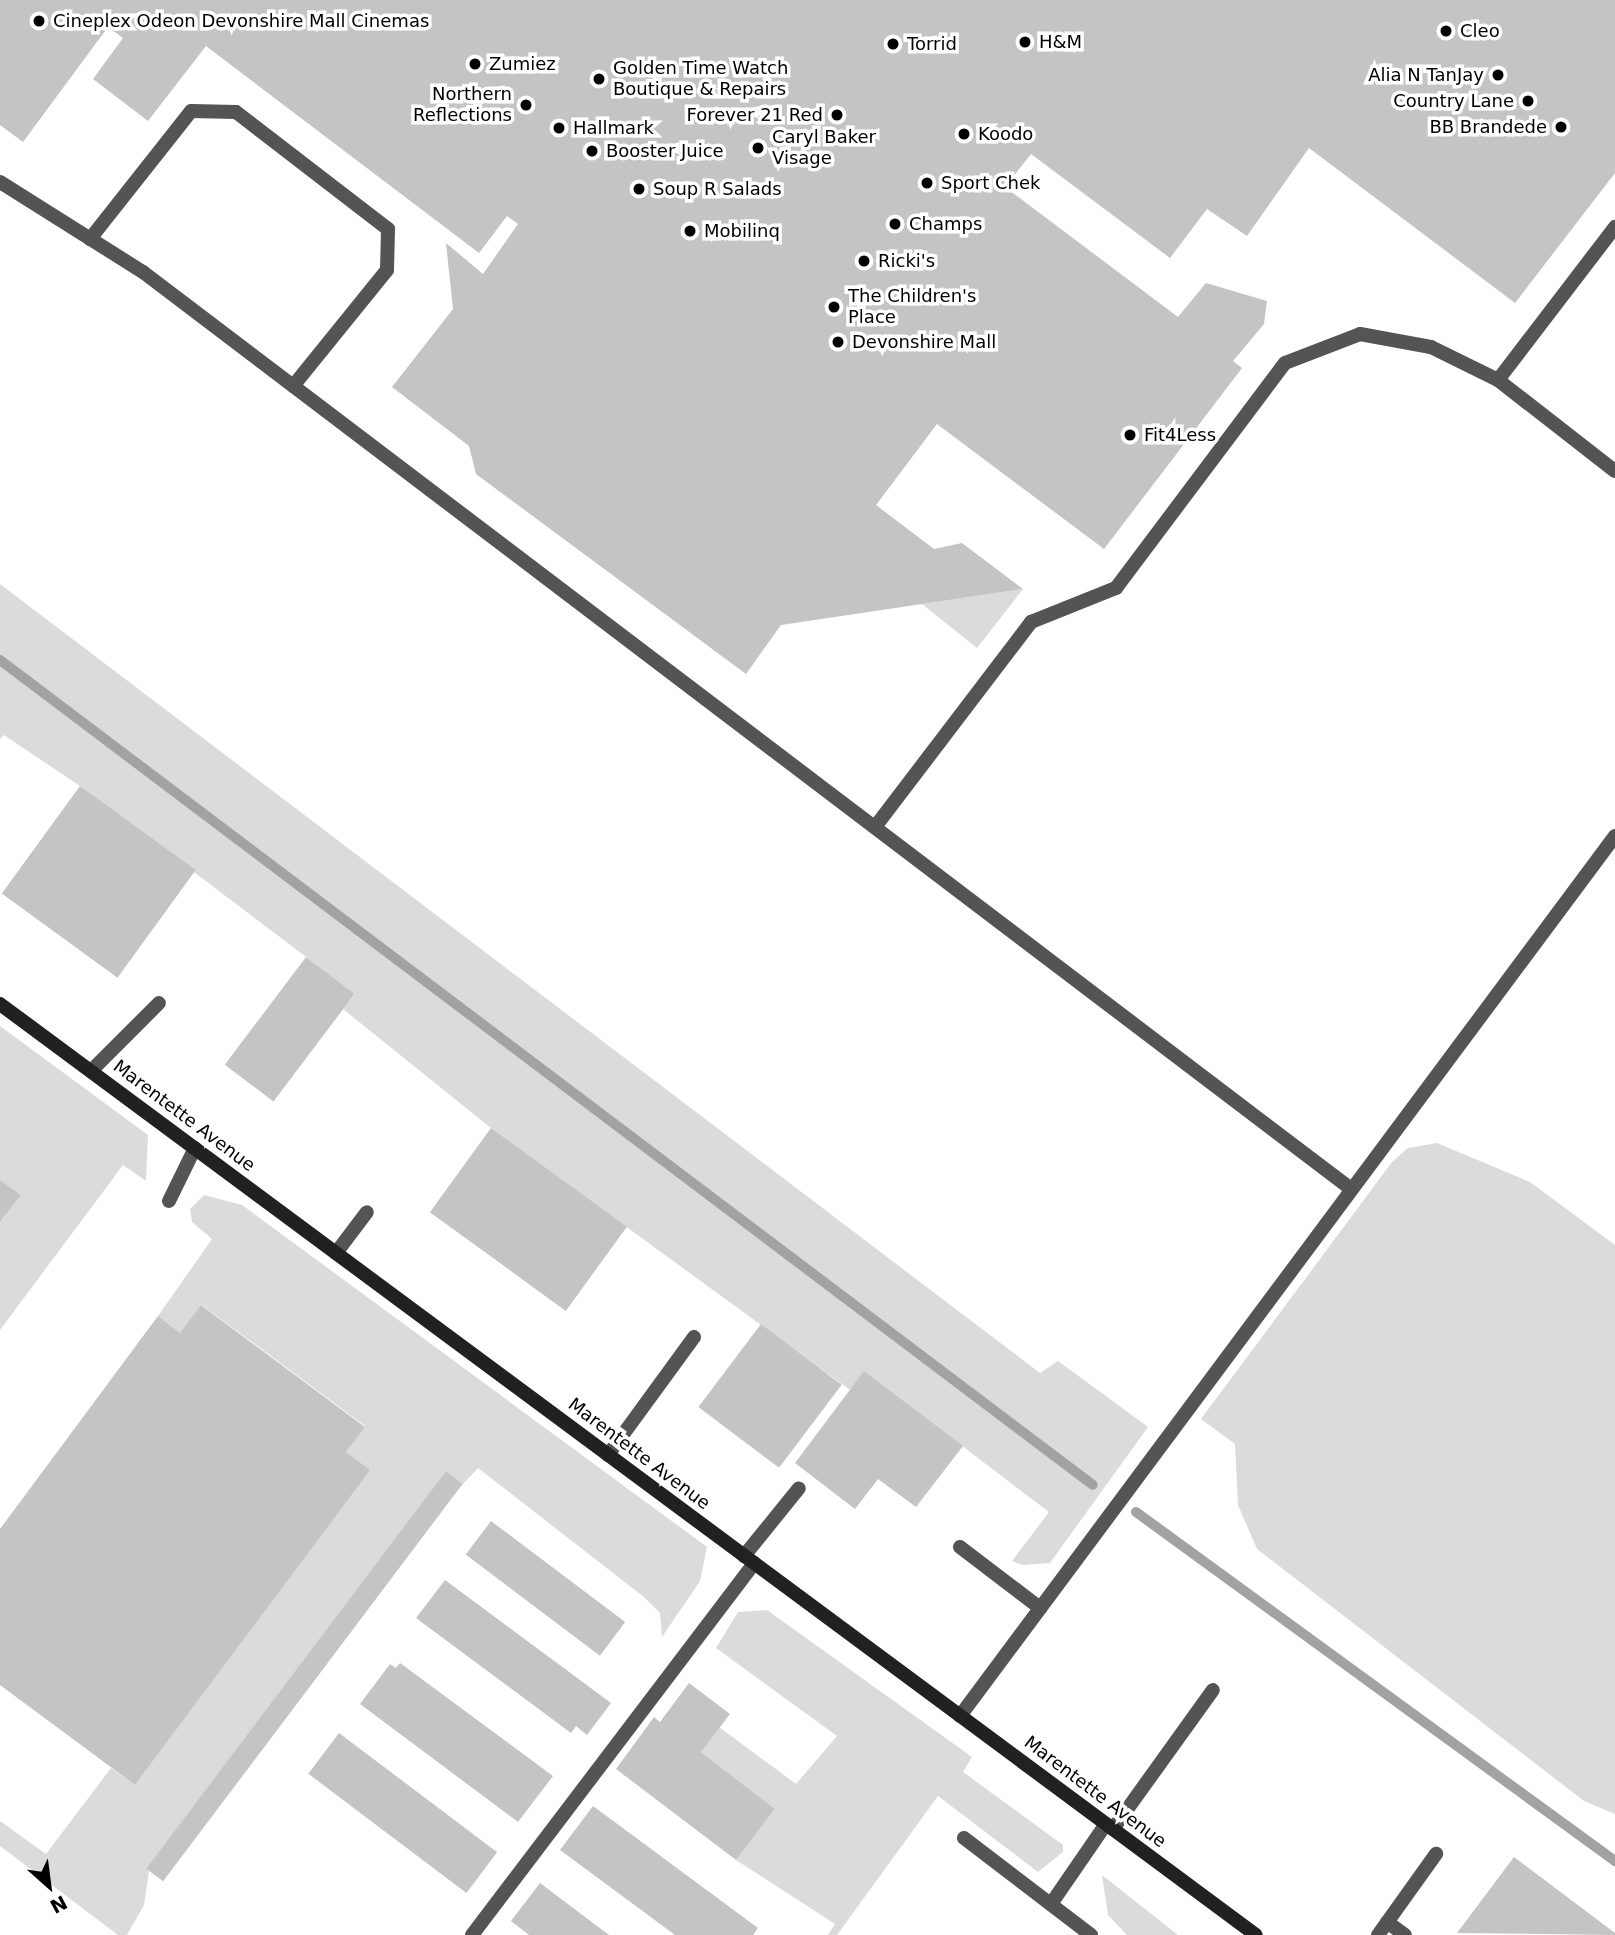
<!DOCTYPE html>
<style>
body{margin:0}
#map{position:relative;width:1615px;height:1935px;overflow:hidden;background:#fff;font-family:"DejaVu Sans",sans-serif}
div>[style]{position:absolute}
.green>*{inset:0;background:#dbdbdb}
.stream>*{height:10px;margin:-5px;padding:0 5px;transform-origin:5px;border-radius:5px;background:#a2a2a2}
.building>*{inset:0;background:#c4c4c4;transform-origin:0 0}
.lane>*{height:14px;margin:-7px;padding:0 7px;transform-origin:7px;border-radius:7px;background:#545454}
.secondary>*{height:14px;margin:-7px;padding:0 7px;transform-origin:7px;border-radius:7px;background:#212121}
.dots>*{width:19px;height:19px;translate:-50% -50%;box-sizing:border-box;border:4px solid #fff;border-radius:50%}
span{translate:-50% -50%;white-space:nowrap;text-align:center;line-height:1.15;-webkit-text-stroke:7px #fff;paint-order:stroke}
.poi-label{font-size:18px;color:#000}
.left{translate:0 -50%;text-align:left}
.right{translate:-100% -50%;text-align:right}
.street-label{font-size:18px;color:#000}
.north{position:absolute;left:14px;top:1851px;width:70px;height:70px;-webkit-text-stroke:5px #fff;paint-order:stroke;rotate:152deg;font-size:19px;font-weight:700;line-height:28px;text-align:center;color:#000}
.north::after{content:'';display:block;margin:auto;width:24px;height:32px;background:#000;clip-path:polygon(50% 0,100% 100%,50% 72%,0 100%)}
</style>
<div id="map">
<div class="green">
<div style="clip-path:polygon(0 584px,1040px 1373px,1058px 1361px,1148px 1427px,1050px 1563px,1023px 1565px,1012px 1561px,1049px 1512px,865px 1372px,850px 1390px,491px 1128px,343px 1009px,355px 994px,80px 786px,4px 735px,0 739px)"></div>
<div style="clip-path:polygon(1023px 589px,977px 648px,922px 604px)"></div>
<div style="clip-path:polygon(0 1026px,148px 1135px,146px 1181px,123px 1165px,0 1330px,0 1222px,21px 1195px,0 1180px)"></div>
<div style="clip-path:polygon(1437px 1143px,1530px 1182px,1615px 1245px,1615px 1814px,1584px 1801px,1257px 1549px,1238px 1505px,1235px 1444px,1201px 1419px,1392px 1162px,1408px 1148px)"></div>
<div style="clip-path:polygon(204px 1195px,242px 1205px,707px 1547px,700px 1581px,662px 1637px,660px 1613px,644px 1597px,478px 1468px,463px 1484px,446px 1471px,149px 1871px,144px 1905px,127px 1935px,118px 1935px,0 1846px,0 1821px,46px 1854px,111px 1768px,135px 1785px,369px 1470px,346px 1452px,365px 1426px,202px 1305px,180px 1333px,158px 1316px,212px 1239px,192px 1222px,190px 1209px)"></div>
<div style="clip-path:polygon(767px 1610px,972px 1757px,963px 1772px,1063px 1845px,1063px 1852px,1038px 1872px,938px 1796px,837px 1935px,828px 1935px,835px 1924px,736px 1860px,775px 1809px,701px 1752px,719px 1727px,796px 1784px,837px 1736px,716px 1648px,738px 1612px)"></div>
<div style="clip-path:polygon(1102px 1875px,1178px 1935px,1127px 1935px,1108px 1915px)"></div>
</div>
<div class="stream">
<div style="left:0;top:660px;width:1369px;rotate:37.05deg"></div>
<div style="left:1136px;top:1512px;width:593px;rotate:36.08deg"></div>
</div>
<div class="building">
<div style="clip-path:polygon(0 0,1615px 0,1615px 173px,1515px 303px,1309px 148px,1247px 236px,1207px 209px,1170px 258px,1031px 154px,1005px 187px,1178px 317px,1206px 283px,1267px 301px,1264px 324px,1233px 361px,1242px 368px,1104px 549px,937px 424px,876px 505px,934px 549px,962px 543px,1023px 589px,781px 625px,746px 674px,476px 474px,469px 446px,392px 387px,453px 309px,446px 243px,483px 274px,518px 224px,507px 216px,479px 253px,206px 46px,148px 121px,93px 79px,123px 38px,108px 27px,23px 142px,0 125px)"></div>
<div style="left:80px;top:786px;width:143px;height:133px;rotate:36deg"></div>
<div style="left:306px;top:957px;width:61px;height:135px;rotate:37deg"></div>
<div style="left:491px;top:1128px;width:168px;height:104px;rotate:36deg"></div>
<div style="clip-path:polygon(0 1180px,21px 1195px,0 1222px)"></div>
<div style="clip-path:polygon(201px 1305px,365px 1427px,346px 1452px,370px 1470px,135px 1785px,0 1685px,0 1529px,158px 1316px,180px 1333px)"></div>
<div style="left:761px;top:1324px;width:101px;height:104px;rotate:37deg"></div>
<div style="clip-path:polygon(864px 1371px,963px 1446px,916px 1507px,878px 1479px,855px 1509px,795px 1463px)"></div>
<div style="left:446px;top:1471px;width:21px;height:498px;rotate:37deg"></div>
<div style="left:491px;top:1521px;width:168px;height:42px;rotate:37deg"></div>
<div style="clip-path:polygon(445px 1580px,611px 1703px,587px 1735px,576px 1726px,571px 1733px,416px 1618px)"></div>
<div style="clip-path:polygon(400px 1663px,553px 1776px,518px 1822px,360px 1704px,390px 1664px,396px 1668px)"></div>
<div style="clip-path:polygon(689px 1683px,730px 1714px,701px 1752px,775px 1809px,736px 1860px,616px 1769px,654px 1717px,660px 1722px)"></div>
<div style="left:339px;top:1733px;width:198px;height:51px;rotate:37deg"></div>
<div style="clip-path:polygon(593px 1806px,758px 1928px,753px 1935px,675px 1935px,560px 1850px)"></div>
<div style="clip-path:polygon(1514px 1857px,1615px 1933px,1615px 1935px,1457px 1933px)"></div>
<div style="clip-path:polygon(540px 1883px,609px 1935px,529px 1935px,511px 1921px)"></div>
</div>
<div class="lane">
<div style="left:0;top:182px;width:169px;rotate:32.2deg"></div>
<div style="left:143px;top:272px;width:1517px;rotate:37.2deg"></div>
<div style="left:90px;top:239px;width:163px;rotate:-51.7deg"></div>
<div style="left:191px;top:111px;width:45px;rotate:1.3deg"></div>
<div style="left:236px;top:112px;width:192px;rotate:37.6deg"></div>
<div style="left:388px;top:229px;width:41px;rotate:91.4deg"></div>
<div style="left:387px;top:270px;width:149px;rotate:129deg"></div>
<div style="left:1498px;top:380px;width:148px;rotate:37.9deg"></div>
<div style="left:875px;top:827px;width:258px;rotate:-52.7deg"></div>
<div style="left:1031px;top:622px;width:92px;rotate:-21.8deg"></div>
<div style="left:1116px;top:588px;width:281px;rotate:-53.1deg"></div>
<div style="left:1285px;top:363px;width:80px;rotate:-21.1deg"></div>
<div style="left:1360px;top:334px;width:72px;rotate:10.4deg"></div>
<div style="left:1431px;top:347px;width:75px;rotate:26.2deg"></div>
<div style="left:1498px;top:380px;width:193px;rotate:-52.6deg"></div>
<div style="left:91px;top:1071px;width:96px;rotate:-45deg"></div>
<div style="left:169px;top:1201px;width:59px;rotate:-63.9deg"></div>
<div style="left:336px;top:1253px;width:51px;rotate:-52.9deg"></div>
<div style="left:608px;top:1455px;width:146px;rotate:-53.9deg"></div>
<div style="left:960px;top:1547px;width:101px;rotate:37.3deg"></div>
<div style="left:744px;top:1556px;width:87px;rotate:-51deg"></div>
<div style="left:960px;top:1716px;width:1097px;rotate:-53.34deg"></div>
<div style="left:1113px;top:1829px;width:171px;rotate:-54.3deg"></div>
<div style="left:964px;top:1838px;width:160px;rotate:37.4deg"></div>
<div style="left:1051px;top:1904px;width:97px;rotate:-55.5deg"></div>
<div style="left:1387px;top:1922px;width:22px;rotate:36deg"></div>
<div style="left:472px;top:1935px;width:467px;rotate:-52.8deg"></div>
<div style="left:1378px;top:1935px;width:100px;rotate:-54.4deg"></div>
</div>
<div class="secondary">
<div style="left:0;top:1004px;width:1563px;rotate:36.55deg"></div>
</div>
<div class="dots">
<div style="left:39px;top:21px;background:#000"></div>
<div style="left:1446px;top:31px;background:#000"></div>
<div style="left:1025px;top:42px;background:#000"></div>
<div style="left:893px;top:44px;background:#000"></div>
<div style="left:475px;top:64px;background:#000"></div>
<div style="left:1498px;top:75px;background:#000"></div>
<div style="left:599px;top:79px;background:#000"></div>
<div style="left:1528px;top:101px;background:#000"></div>
<div style="left:526px;top:105px;background:#000"></div>
<div style="left:837px;top:115px;background:#000"></div>
<div style="left:1561px;top:127px;background:#000"></div>
<div style="left:559px;top:128px;background:#000"></div>
<div style="left:964px;top:134px;background:#000"></div>
<div style="left:758px;top:148px;background:#000"></div>
<div style="left:592px;top:151px;background:#000"></div>
<div style="left:927px;top:183px;background:#000"></div>
<div style="left:639px;top:189px;background:#000"></div>
<div style="left:895px;top:224px;background:#000"></div>
<div style="left:690px;top:231px;background:#000"></div>
<div style="left:864px;top:261px;background:#000"></div>
<div style="left:834px;top:307px;background:#000"></div>
<div style="left:838px;top:342px;background:#000"></div>
<div style="left:1130px;top:435px;background:#000"></div>
</div>
<div class="poi-label">
<span class="left" style="left:53px;top:21px">Cineplex Odeon Devonshire Mall Cinemas</span>
<span class="left" style="left:1460px;top:31px">Cleo</span>
<span class="left" style="left:1039px;top:42px">H&amp;M</span>
<span class="left" style="left:907px;top:44px">Torrid</span>
<span class="left" style="left:489px;top:64px">Zumiez</span>
<span class="left" style="left:613px;top:79px">Golden Time Watch<br>Boutique &amp; Repairs</span>
<span class="right" style="left:1484px;top:75px">Alia N TanJay</span>
<span class="right" style="left:512px;top:105px">Northern<br>Reflections</span>
<span class="right" style="left:1514px;top:101px">Country Lane</span>
<span class="right" style="left:823px;top:115px">Forever 21 Red</span>
<span class="right" style="left:1547px;top:127px">BB Brandede</span>
<span class="left" style="left:573px;top:128px">Hallmark</span>
<span class="left" style="left:978px;top:134px">Koodo</span>
<span class="left" style="left:772px;top:148px">Caryl Baker<br>Visage</span>
<span class="left" style="left:606px;top:151px">Booster Juice</span>
<span class="left" style="left:941px;top:183px">Sport Chek</span>
<span class="left" style="left:653px;top:189px">Soup R Salads</span>
<span class="left" style="left:909px;top:224px">Champs</span>
<span class="left" style="left:704px;top:231px">Mobilinq</span>
<span class="left" style="left:878px;top:261px">Ricki's</span>
<span class="left" style="left:848px;top:307px">The Children's<br>Place</span>
<span class="left" style="left:852px;top:342px">Devonshire Mall</span>
<span class="left" style="left:1144px;top:435px">Fit4Less</span>
</div>
<div class="street-label">
<span style="left:184px;top:1116px;rotate:37deg">Marentette Avenue</span>
<span style="left:639px;top:1454px;rotate:37deg">Marentette Avenue</span>
<span style="left:1095px;top:1792px;rotate:37deg">Marentette Avenue</span>
</div>
<div class="north">N</div>
</div>
